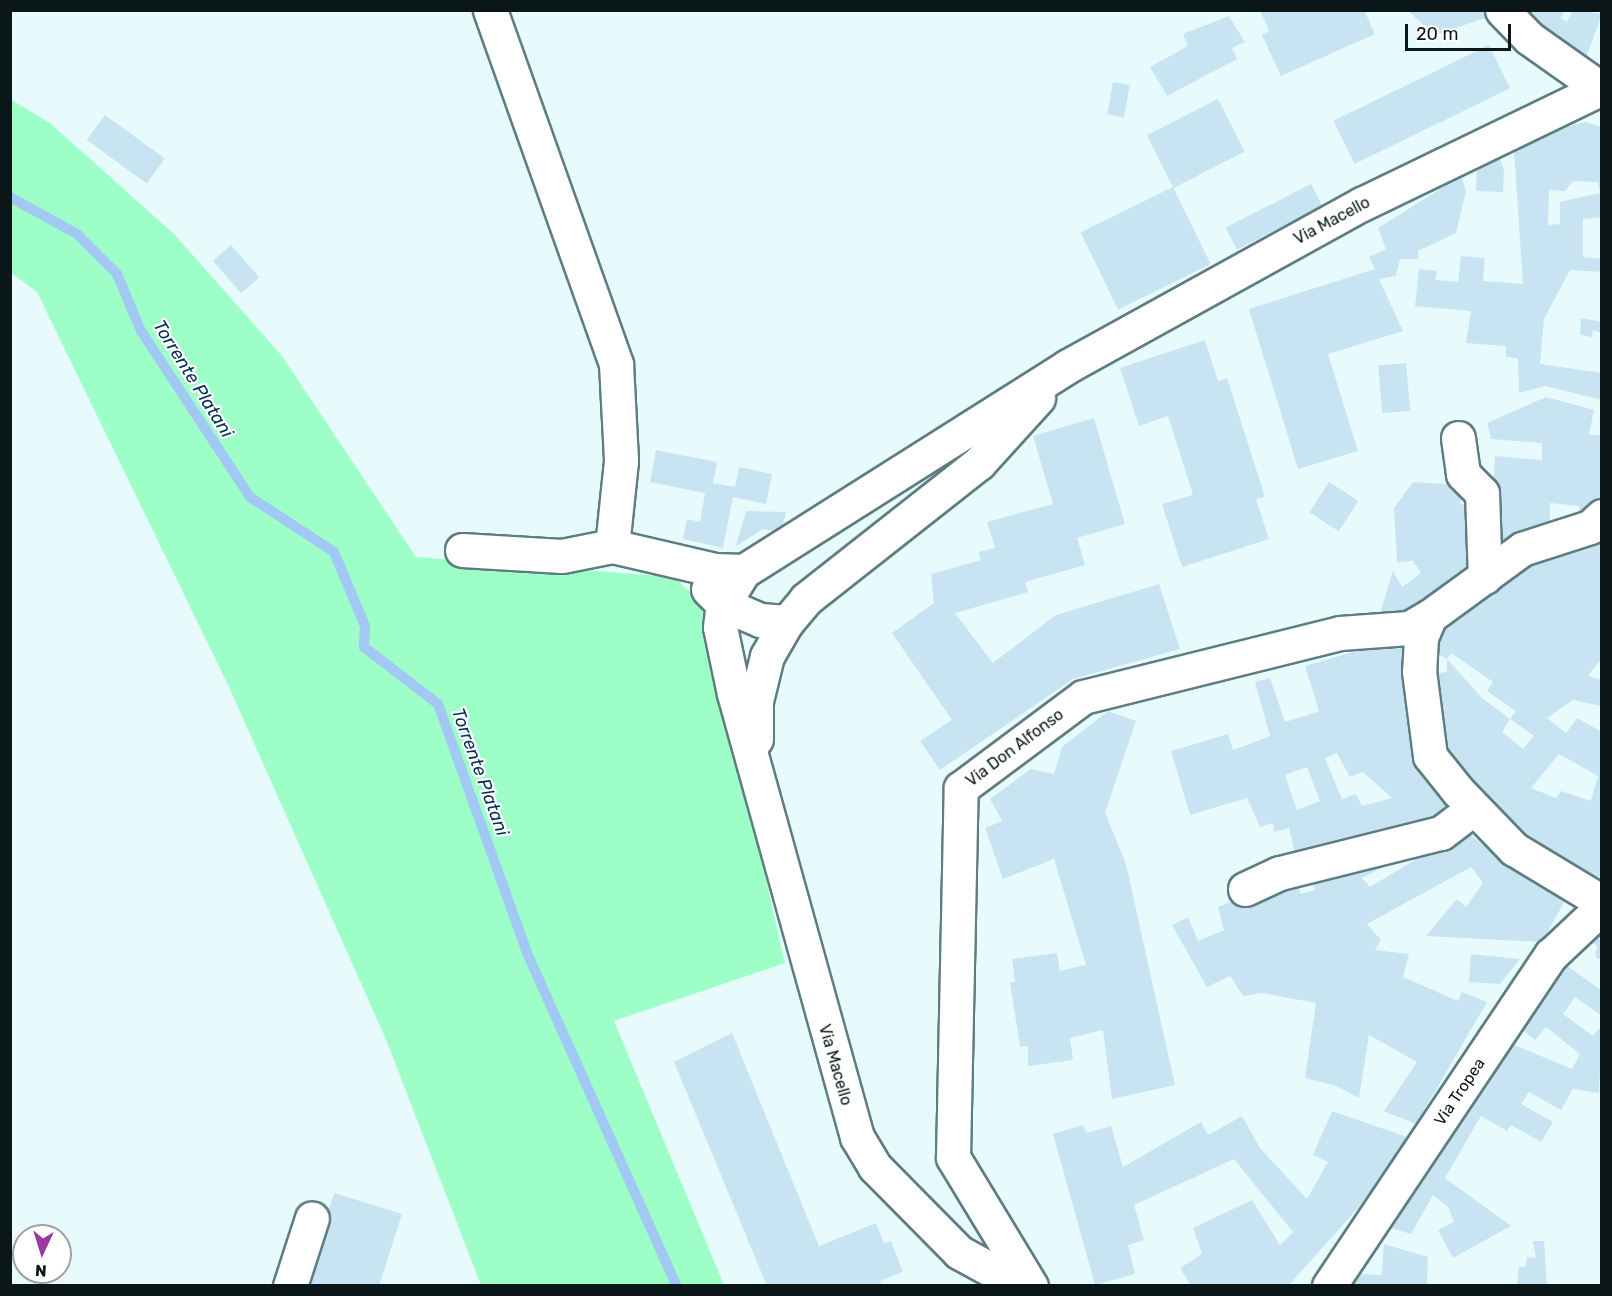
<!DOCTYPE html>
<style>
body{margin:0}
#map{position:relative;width:1612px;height:1296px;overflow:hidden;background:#e7fbfd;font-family:Rubik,sans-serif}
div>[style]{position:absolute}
.green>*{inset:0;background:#9dfec7}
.stream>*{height:10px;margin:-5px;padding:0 5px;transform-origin:5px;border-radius:5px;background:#a2c8f4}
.building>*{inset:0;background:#c8e4f2;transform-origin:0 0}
.roads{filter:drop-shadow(2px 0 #5e7d81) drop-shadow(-2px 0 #5e7d81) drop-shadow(0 2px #5e7d81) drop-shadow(0 -2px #5e7d81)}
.minor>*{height:33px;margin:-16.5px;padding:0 16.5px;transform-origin:16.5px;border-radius:16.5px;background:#fff}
span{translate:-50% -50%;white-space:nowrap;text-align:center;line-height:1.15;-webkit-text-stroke:4.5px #fff;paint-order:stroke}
.street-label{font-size:16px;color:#0a1618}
.water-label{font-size:18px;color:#002c58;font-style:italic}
.frame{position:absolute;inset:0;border:12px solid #0a1618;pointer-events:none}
.north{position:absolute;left:12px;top:1224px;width:60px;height:60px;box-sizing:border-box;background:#fff;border:2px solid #9da2a3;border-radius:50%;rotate:184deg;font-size:16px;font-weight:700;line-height:24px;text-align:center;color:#0a1618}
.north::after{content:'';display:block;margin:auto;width:21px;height:27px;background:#983aa4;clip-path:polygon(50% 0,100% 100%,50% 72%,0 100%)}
.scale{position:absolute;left:1405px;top:24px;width:106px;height:27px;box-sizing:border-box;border:3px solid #0a1618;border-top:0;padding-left:8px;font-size:18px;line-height:21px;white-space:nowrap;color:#0a1618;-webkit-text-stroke:4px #fff;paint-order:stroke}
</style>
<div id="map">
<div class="green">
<div style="clip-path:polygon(10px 99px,50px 123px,175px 235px,282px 356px,416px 557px,674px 577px,698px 599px,709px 631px,785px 963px,614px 1021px,724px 1285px,481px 1285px,385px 1037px,229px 687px,37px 292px,11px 273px)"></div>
</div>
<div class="stream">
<div style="left:10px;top:197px;width:77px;rotate:28.9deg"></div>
<div style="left:77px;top:234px;width:57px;rotate:45deg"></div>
<div style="left:117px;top:274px;width:62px;rotate:67.2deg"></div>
<div style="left:141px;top:331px;width:199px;rotate:56.7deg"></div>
<div style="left:250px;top:497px;width:100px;rotate:33.2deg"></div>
<div style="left:334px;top:552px;width:80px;rotate:67.3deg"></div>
<div style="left:365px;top:626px;width:21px;rotate:93deg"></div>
<div style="left:364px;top:647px;width:93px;rotate:37.6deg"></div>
<div style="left:438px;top:704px;width:264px;rotate:70.3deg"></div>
<div style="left:527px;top:953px;width:365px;rotate:65.8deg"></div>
</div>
<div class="building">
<div style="clip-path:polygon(1260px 10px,1364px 10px,1375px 34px,1281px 76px,1262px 35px,1269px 31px)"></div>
<div style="clip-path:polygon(1407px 10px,1486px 10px,1491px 16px,1435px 35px)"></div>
<div style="clip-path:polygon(1517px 10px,1566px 10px,1561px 18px,1567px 22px,1573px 10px,1602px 14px,1586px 58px)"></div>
<div style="clip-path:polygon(1229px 16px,1245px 42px,1232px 48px,1237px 59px,1167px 96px,1150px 67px,1188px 46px,1183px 34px)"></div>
<div style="left:1489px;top:45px;width:48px;height:173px;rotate:64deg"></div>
<div style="left:1113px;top:82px;width:17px;height:33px;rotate:10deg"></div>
<div style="left:1218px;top:99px;width:59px;height:80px;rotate:63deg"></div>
<div style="left:105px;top:115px;width:74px;height:31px;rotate:36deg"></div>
<div style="clip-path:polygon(evenodd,1586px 122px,1602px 127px,1602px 217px,1583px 219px,1583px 257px,1602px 259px,1602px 272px,1570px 270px,1544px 319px,1540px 364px,1602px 373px,1602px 400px,1545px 386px,1519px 393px,1518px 358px,1506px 357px,1506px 346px,1466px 343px,1471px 311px,1415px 306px,1419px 269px,1437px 271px,1435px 280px,1458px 282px,1461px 256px,1485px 258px,1483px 281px,1523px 284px,1514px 150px,1543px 132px,1586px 122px,1573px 181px,1598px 182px,1600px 193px,1560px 202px,1560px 224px,1548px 225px,1549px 190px,1565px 191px,1573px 181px)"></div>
<div style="clip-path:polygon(1499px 156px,1504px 171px,1503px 192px,1476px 191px,1477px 168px)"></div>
<div style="clip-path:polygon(1461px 176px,1466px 191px,1456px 233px,1418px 251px,1418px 259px,1400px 259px,1396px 276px,1379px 279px,1403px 331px,1328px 354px,1358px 451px,1298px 469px,1249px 309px,1375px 269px,1369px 257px,1386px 249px,1378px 228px)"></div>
<div style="left:1311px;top:184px;width:25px;height:96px;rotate:63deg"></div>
<div style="left:1173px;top:187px;width:86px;height:103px;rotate:64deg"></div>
<div style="left:231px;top:245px;width:43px;height:24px;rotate:49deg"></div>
<div style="clip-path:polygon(1581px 318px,1602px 322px,1602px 333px,1593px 330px,1592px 337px,1580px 335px)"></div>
<div style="clip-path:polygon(1205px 340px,1218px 381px,1227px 378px,1265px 497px,1256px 499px,1269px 539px,1182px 567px,1162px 504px,1193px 495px,1168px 416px,1139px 426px,1120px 368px)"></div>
<div style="left:1406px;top:363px;width:48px;height:28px;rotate:85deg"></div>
<div style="clip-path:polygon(1546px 397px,1594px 410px,1589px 435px,1602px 435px,1602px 499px,1578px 519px,1579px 506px,1550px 503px,1550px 525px,1490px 559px,1495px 456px,1542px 460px,1542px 443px,1491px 439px,1487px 423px)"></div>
<div style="clip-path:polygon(1094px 418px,1125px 524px,1077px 538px,1085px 565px,1025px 582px,1028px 592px,955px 613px,993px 663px,1056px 615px,1159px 584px,1180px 649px,1073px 679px,940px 770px,920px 741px,952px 720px,892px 633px,934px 603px,931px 574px,981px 560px,978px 552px,995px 548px,987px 522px,1053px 504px,1033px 436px)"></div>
<div style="clip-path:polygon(656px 450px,717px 462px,713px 483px,735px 487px,739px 467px,772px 474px,766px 504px,733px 497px,723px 548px,683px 539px,687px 519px,700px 522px,705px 493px,650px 482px)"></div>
<div style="left:1329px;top:482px;width:35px;height:36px;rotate:33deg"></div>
<div style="clip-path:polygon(1413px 482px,1461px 485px,1460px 504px,1473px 505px,1478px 564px,1406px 619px,1376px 626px,1393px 571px,1402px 587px,1421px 573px,1413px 561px,1397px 562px,1394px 508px)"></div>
<div style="clip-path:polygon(746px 511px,786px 512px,781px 532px,763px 529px,736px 546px)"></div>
<div style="clip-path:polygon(evenodd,1589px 541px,1602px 544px,1602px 658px,1588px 676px,1602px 680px,1602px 706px,1573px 700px,1547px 718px,1566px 733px,1577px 718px,1602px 732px,1602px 878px,1541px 853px,1456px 772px,1441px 749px,1428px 674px,1447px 672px,1447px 659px,1482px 698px,1510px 719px,1502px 732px,1523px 749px,1534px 736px,1510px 719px,1516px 711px,1487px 691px,1493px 682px,1451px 653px,1447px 659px,1433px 651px,1437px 631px,1531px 554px,1589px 541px,1559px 754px,1598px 776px,1591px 801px,1561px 791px,1556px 798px,1531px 788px,1559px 754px)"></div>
<div style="clip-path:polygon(evenodd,1408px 636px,1410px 734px,1422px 761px,1457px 810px,1431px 827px,1296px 858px,1289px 828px,1274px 832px,1273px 823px,1260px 827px,1247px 798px,1190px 815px,1171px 751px,1228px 734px,1233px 750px,1270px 736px,1255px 682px,1270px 678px,1285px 722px,1308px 715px,1319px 711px,1305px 666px,1408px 636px,1337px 753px,1350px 777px,1363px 772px,1392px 798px,1362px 806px,1356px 794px,1342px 799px,1325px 758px,1337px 753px,1408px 636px,1307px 767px,1320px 801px,1297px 810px,1285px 775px,1307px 767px)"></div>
<div style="clip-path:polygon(1108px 711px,1136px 721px,1105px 813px,1126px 864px,1175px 1085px,1112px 1099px,1103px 1030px,1070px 1038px,1073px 1060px,1028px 1066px,1028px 1046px,1020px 1047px,1010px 982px,1015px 982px,1012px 959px,1057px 953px,1060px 971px,1086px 965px,1054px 859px,1003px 879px,985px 828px,1002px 821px,990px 799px,1031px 769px,1054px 774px,1062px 747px)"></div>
<div style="clip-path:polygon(1465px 830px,1484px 846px,1568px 895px,1542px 942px,1426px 936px,1457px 899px,1466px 907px,1483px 883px,1471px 867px,1367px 924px,1381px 940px,1375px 950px,1409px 954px,1403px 977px,1458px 1001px,1462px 992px,1487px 1002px,1416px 1124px,1384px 1111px,1417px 1062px,1369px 1035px,1359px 1098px,1336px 1086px,1305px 1078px,1316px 1003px,1262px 993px,1243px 996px,1230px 976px,1207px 987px,1172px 925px,1188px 917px,1198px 941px,1224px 930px,1218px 907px,1295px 876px,1301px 894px,1315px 890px,1307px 872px,1395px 861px,1362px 878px,1370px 887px)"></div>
<div style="clip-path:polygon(1593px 927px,1602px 931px,1602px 960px,1595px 957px,1597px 946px,1584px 938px)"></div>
<div style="clip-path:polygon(1471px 954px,1520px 959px,1500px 984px,1469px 982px)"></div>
<div style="clip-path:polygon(1562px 962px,1602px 991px,1602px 1016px,1575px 997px,1563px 1014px,1593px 1036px,1602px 1025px,1599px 1093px,1573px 1089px,1561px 1110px,1529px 1092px,1521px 1104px,1553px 1122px,1541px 1142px,1511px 1125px,1507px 1131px,1481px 1116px,1445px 1178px,1511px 1226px,1453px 1258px,1438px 1230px,1454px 1222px,1448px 1207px,1433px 1195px,1411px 1234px,1384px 1226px,1502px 1040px,1572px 1069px,1580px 1054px,1546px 1027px,1535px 1040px,1514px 1023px)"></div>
<div style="clip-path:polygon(732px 1033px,819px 1246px,876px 1223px,884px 1243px,891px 1241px,903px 1272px,880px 1281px,881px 1286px,767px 1286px,674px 1062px)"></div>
<div style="clip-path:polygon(1332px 1111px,1410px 1138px,1377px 1187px,1288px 1286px,1191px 1286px,1180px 1268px,1202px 1254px,1193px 1228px,1252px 1200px,1280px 1245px,1293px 1232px,1234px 1159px,1134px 1205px,1144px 1240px,1128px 1245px,1135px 1274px,1095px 1285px,1053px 1134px,1083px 1125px,1086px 1133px,1111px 1126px,1123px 1167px,1201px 1122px,1208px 1135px,1242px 1116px,1260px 1148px,1307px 1199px,1328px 1162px,1313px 1155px)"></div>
<div style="clip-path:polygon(334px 1193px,402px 1214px,379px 1286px,305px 1286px)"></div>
<div style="clip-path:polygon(1533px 1241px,1544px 1241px,1547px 1286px,1517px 1286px,1519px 1267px,1526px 1266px,1527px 1257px,1536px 1258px)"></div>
<div style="clip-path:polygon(1384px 1244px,1428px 1257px,1427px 1286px,1346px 1286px,1354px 1274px,1382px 1275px)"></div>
</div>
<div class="roads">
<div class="minor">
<div style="left:490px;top:10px;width:376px;rotate:70.4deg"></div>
<div style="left:616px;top:364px;width:97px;rotate:87deg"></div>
<div style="left:621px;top:461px;width:85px;rotate:96deg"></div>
<div style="left:1502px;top:10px;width:39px;rotate:46deg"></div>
<div style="left:1529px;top:38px;width:87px;rotate:35.2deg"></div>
<div style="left:1458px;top:438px;width:36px;rotate:82deg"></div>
<div style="left:1463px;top:474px;width:27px;rotate:45deg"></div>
<div style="left:1482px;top:493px;width:84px;rotate:88deg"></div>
<div style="left:1602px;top:516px;width:16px;rotate:137deg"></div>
<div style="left:1590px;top:527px;width:71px;rotate:162.1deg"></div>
<div style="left:1522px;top:549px;width:114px;rotate:143.9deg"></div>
<div style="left:1430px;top:616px;width:23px;rotate:113deg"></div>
<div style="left:1421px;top:637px;width:34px;rotate:93deg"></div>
<div style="left:1419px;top:671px;width:86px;rotate:82.6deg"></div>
<div style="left:1430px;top:756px;width:45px;rotate:51.3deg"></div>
<div style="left:1458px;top:791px;width:81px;rotate:46deg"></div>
<div style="left:1514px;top:849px;width:103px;rotate:31.1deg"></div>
<div style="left:462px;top:550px;width:100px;rotate:3.4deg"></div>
<div style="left:562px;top:556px;width:51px;rotate:-11.3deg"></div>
<div style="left:612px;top:546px;width:106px;rotate:13.1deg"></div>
<div style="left:715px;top:570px;width:29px;rotate:2deg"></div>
<div style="left:708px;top:589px;width:21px;rotate:45deg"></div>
<div style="left:723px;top:604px;width:40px;rotate:23.4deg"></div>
<div style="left:760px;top:620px;width:27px;rotate:4deg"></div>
<div style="left:756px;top:739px;width:38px;rotate:-90deg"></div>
<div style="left:756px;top:701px;width:46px;rotate:-76.3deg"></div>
<div style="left:767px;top:656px;width:39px;rotate:-60deg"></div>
<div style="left:787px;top:622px;width:30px;rotate:-50deg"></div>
<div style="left:806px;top:599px;width:220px;rotate:-38.2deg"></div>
<div style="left:979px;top:463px;width:88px;rotate:-47.8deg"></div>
<div style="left:1245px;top:889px;width:38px;rotate:-25deg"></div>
<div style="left:1280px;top:873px;width:166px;rotate:-14deg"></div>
<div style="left:1441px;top:833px;width:41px;rotate:-37.1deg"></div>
<div style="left:290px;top:1286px;width:71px;rotate:-72.1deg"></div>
<div style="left:1021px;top:1286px;width:71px;rotate:-151.3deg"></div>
<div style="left:959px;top:1252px;width:120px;rotate:-134.7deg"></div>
<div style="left:875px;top:1167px;width:35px;rotate:-121deg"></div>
<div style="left:857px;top:1137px;width:460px;rotate:-105.5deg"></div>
<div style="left:734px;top:694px;width:68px;rotate:-101.8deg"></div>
<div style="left:720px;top:627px;width:23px;rotate:-83deg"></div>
<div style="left:723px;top:604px;width:39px;rotate:-58deg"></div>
<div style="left:744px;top:571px;width:383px;rotate:-32.3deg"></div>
<div style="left:1068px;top:366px;width:336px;rotate:-28.9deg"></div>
<div style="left:1362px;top:204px;width:267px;rotate:-25.8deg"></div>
<div style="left:1031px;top:1286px;width:151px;rotate:-121.2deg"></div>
<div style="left:953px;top:1157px;width:369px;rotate:-88.8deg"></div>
<div style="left:961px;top:788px;width:152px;rotate:-36.7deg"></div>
<div style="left:1083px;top:697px;width:265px;rotate:-14deg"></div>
<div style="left:1340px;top:633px;width:69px;rotate:-4.1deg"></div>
<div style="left:1409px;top:628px;width:24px;rotate:-30deg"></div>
<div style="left:1329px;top:1286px;width:399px;rotate:-56.2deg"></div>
<div style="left:1551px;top:955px;width:70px;rotate:-43.3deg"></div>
</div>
</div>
<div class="street-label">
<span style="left:1332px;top:221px;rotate:-28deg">Via Macello</span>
<span style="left:1015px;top:748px;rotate:-37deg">Via Don Alfonso</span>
<span style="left:835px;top:1065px;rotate:74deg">Via Macello</span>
<span style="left:1460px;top:1092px;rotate:-56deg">Via Tropea</span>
</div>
<div class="water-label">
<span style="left:193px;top:379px;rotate:58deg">Torrente Platani</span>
<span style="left:480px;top:772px;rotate:70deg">Torrente Platani</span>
</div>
<div class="frame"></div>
<div class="north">N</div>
<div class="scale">20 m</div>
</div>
